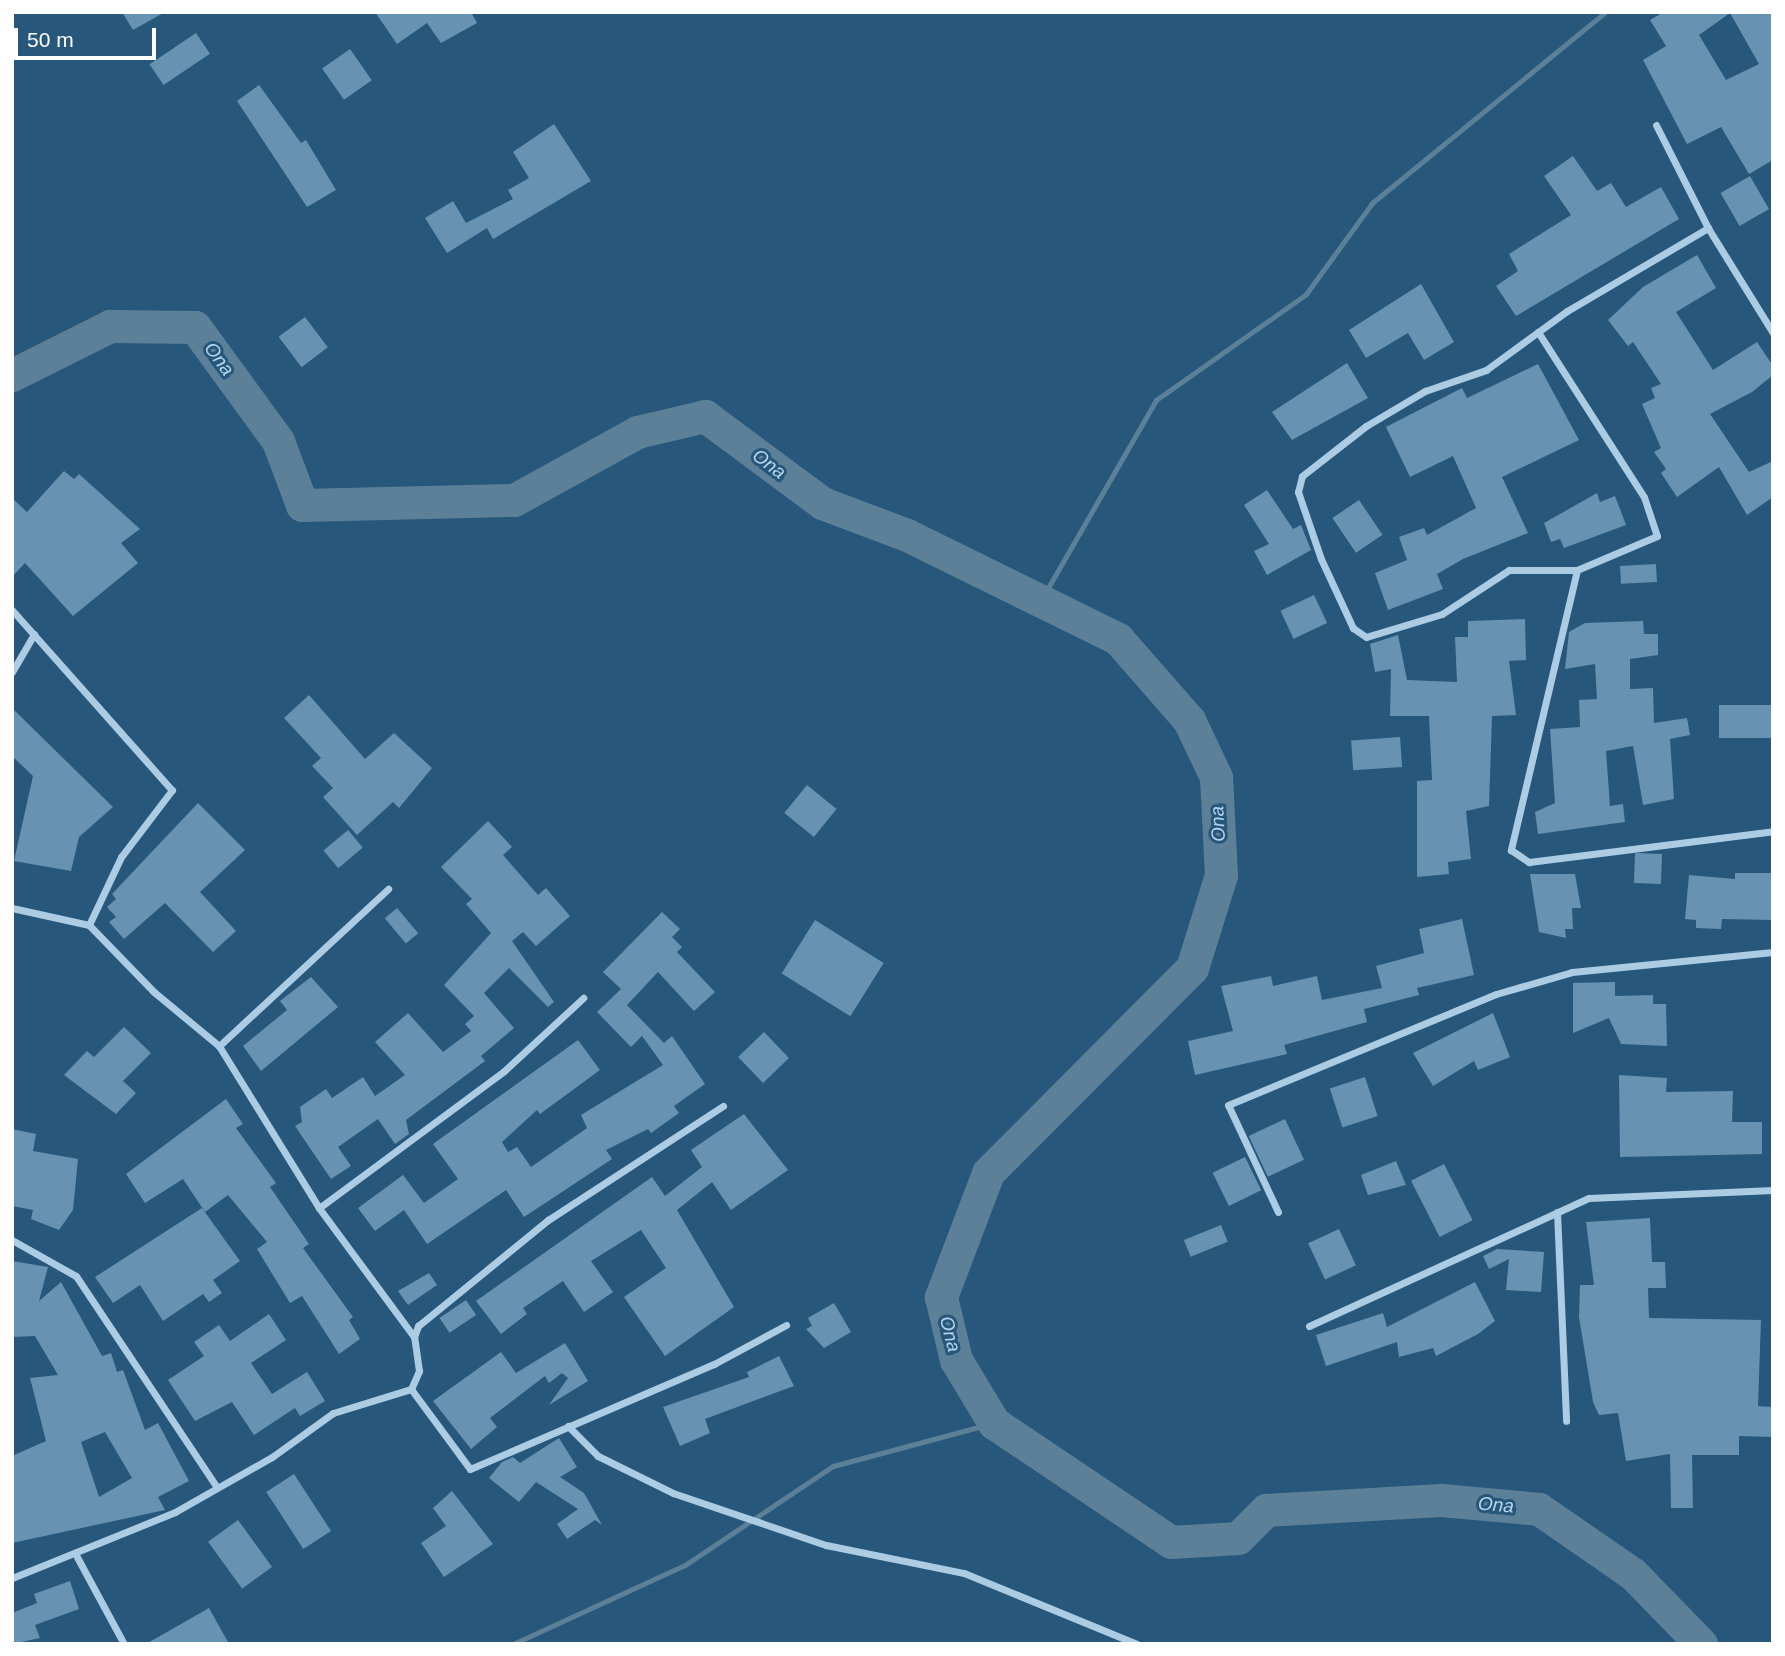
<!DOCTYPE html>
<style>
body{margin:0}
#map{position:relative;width:1785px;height:1656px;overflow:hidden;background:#27577b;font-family:Helvetica,sans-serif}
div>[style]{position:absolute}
.stream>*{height:5px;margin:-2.5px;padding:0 2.5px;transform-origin:2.5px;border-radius:2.5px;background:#5d8099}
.river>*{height:33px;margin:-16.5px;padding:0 16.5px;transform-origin:16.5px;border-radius:16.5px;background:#5d8099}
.building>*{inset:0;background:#6892b1;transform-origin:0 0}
.street>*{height:7px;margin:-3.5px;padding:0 3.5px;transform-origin:3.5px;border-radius:3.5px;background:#accce4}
span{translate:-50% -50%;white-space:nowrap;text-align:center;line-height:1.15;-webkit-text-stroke:6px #27577b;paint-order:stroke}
.water-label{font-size:19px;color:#b7d6ec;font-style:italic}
.frame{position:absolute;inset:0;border:14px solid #fff;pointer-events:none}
.scale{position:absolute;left:14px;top:28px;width:142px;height:32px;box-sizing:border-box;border:4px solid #fff;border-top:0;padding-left:9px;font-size:21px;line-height:24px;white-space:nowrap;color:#fff;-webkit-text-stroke:5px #27577b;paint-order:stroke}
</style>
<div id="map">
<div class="stream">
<div style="left:1041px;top:600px;width:231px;rotate:-60.1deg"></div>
<div style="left:1156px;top:400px;width:184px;rotate:-35.2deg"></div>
<div style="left:1306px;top:294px;width:112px;rotate:-54deg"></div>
<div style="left:1372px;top:203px;width:301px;rotate:-39.3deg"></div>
<div style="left:513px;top:1644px;width:189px;rotate:-24.7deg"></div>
<div style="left:685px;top:1565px;width:178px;rotate:-33.8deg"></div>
<div style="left:833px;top:1466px;width:167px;rotate:-15deg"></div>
</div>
<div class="river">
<div style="left:12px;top:375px;width:110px;rotate:-26.6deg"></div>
<div style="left:110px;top:326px;width:85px;rotate:0.7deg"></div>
<div style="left:195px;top:327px;width:141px;rotate:53.9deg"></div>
<div style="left:278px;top:441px;width:68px;rotate:69.4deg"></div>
<div style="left:302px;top:505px;width:212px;rotate:-1.4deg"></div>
<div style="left:514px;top:500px;width:141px;rotate:-28.9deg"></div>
<div style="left:637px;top:432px;width:70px;rotate:-13.2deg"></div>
<div style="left:705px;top:416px;width:146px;rotate:36.6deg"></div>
<div style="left:822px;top:503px;width:91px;rotate:20.6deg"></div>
<div style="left:907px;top:535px;width:235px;rotate:26.2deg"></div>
<div style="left:1118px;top:639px;width:108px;rotate:48.8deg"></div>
<div style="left:1189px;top:720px;width:63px;rotate:64.7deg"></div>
<div style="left:1216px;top:777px;width:98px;rotate:87.1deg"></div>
<div style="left:1221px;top:875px;width:97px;rotate:107.3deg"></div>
<div style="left:1192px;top:968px;width:289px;rotate:134.9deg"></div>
<div style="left:988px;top:1173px;width:133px;rotate:110.8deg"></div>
<div style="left:941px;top:1297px;width:65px;rotate:76.6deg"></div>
<div style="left:956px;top:1360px;width:74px;rotate:58.9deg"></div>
<div style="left:994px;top:1423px;width:213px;rotate:33.9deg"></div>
<div style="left:1171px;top:1542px;width:67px;rotate:-3.4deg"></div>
<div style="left:1238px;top:1538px;width:40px;rotate:-45deg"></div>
<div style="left:1266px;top:1510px;width:175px;rotate:-3.3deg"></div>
<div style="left:1441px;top:1500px;width:98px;rotate:5.2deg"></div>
<div style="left:1539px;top:1509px;width:114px;rotate:34.7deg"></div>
<div style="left:1633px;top:1574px;width:98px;rotate:45.8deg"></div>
</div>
<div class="building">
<div style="clip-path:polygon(122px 12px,165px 12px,133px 30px)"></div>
<div style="clip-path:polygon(375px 12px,471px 12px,477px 23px,441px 43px,427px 23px,397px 44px)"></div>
<div style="clip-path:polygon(evenodd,1664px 12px,1773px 12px,1773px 160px,1749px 174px,1721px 127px,1687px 144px,1643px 60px,1666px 46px,1650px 20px,1664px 12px,1730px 13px,1759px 64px,1726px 80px,1699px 35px,1730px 13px)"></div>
<div style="left:196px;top:33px;width:25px;height:56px;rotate:56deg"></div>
<div style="left:350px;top:49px;width:38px;height:34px;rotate:55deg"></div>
<div style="clip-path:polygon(259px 85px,301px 143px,306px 140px,336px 190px,307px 207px,237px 101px)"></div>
<div style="clip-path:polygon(554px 124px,591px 181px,493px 239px,487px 228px,447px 253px,425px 218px,453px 201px,466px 223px,513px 199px,508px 190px,529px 178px,513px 152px)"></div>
<div style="clip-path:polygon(1573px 156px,1597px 191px,1611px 183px,1626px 207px,1661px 187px,1679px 219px,1516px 316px,1496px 286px,1518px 271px,1509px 254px,1571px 215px,1544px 176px)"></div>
<div style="left:1750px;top:176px;width:38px;height:34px;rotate:60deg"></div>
<div style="clip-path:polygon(1697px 255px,1716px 288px,1676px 312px,1713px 370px,1757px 342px,1773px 366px,1773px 375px,1752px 392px,1710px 414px,1749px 472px,1773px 461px,1773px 497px,1747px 515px,1719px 467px,1677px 497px,1661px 473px,1666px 469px,1654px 452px,1661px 448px,1642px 404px,1655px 398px,1651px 388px,1661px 384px,1633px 342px,1628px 346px,1608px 320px,1643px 287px)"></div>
<div style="clip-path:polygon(1421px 284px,1454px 342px,1424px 360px,1408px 333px,1366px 358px,1349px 330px)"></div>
<div style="left:305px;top:317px;width:38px;height:33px;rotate:53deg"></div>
<div style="clip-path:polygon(1347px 363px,1368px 398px,1292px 440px,1272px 412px)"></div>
<div style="clip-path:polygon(1538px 364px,1579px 440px,1502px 477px,1528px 533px,1463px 559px,1437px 574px,1443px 589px,1388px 610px,1375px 573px,1407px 560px,1399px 537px,1424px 528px,1427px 535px,1476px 508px,1453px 456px,1410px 477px,1386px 427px,1462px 388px,1467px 398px)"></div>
<div style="clip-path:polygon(64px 471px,74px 479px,79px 474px,140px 529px,121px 543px,138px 563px,73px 616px,25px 563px,12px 577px,12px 498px,27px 512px)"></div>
<div style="clip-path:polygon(1267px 490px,1293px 529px,1301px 525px,1311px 550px,1267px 575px,1254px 551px,1269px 544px,1244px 505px)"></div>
<div style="clip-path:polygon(1597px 493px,1600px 502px,1615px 496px,1626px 525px,1564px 548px,1560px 539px,1551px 542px,1544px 523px)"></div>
<div style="left:1359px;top:500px;width:42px;height:32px;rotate:56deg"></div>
<div style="left:1656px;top:564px;width:18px;height:36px;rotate:87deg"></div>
<div style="left:1314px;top:595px;width:31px;height:37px;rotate:65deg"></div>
<div style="clip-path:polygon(1525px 619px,1526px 660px,1509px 661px,1516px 715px,1492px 716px,1489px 806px,1466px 811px,1471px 859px,1448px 862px,1449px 874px,1417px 877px,1417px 781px,1432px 780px,1429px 716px,1390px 716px,1391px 669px,1375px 672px,1370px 644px,1398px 635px,1407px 680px,1457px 682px,1455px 637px,1468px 637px,1468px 621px)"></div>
<div style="clip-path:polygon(1643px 621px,1644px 634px,1658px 634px,1658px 655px,1630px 659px,1630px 689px,1653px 688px,1654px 723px,1687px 718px,1690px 735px,1670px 739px,1674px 799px,1643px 805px,1633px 746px,1606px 751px,1610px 806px,1623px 804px,1625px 822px,1538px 834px,1535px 812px,1555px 803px,1550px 729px,1580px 727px,1579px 700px,1597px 699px,1595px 664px,1565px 669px,1569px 632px,1585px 623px)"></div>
<div style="clip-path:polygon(309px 695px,365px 759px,394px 733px,432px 768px,399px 808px,393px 802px,357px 835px,323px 797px,333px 788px,312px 766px,321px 758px,284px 718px)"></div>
<div style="left:1773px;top:705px;width:33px;height:54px;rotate:90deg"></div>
<div style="clip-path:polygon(12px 708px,113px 807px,79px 837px,71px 871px,14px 861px,33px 776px,12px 756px)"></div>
<div style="left:1400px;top:737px;width:30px;height:49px;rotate:86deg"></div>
<div style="left:807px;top:785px;width:38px;height:36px;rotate:39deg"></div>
<div style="clip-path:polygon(198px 803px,245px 850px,200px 892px,236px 931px,213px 952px,165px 903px,124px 939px,109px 922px,116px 917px,107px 907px,116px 899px,112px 894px)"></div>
<div style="clip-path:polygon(488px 821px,512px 847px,503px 855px,538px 895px,546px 888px,570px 916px,536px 946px,523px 932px,512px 941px,554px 1002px,548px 1007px,509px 968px,484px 993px,514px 1028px,481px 1056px,485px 1061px,406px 1120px,409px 1134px,395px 1144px,378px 1119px,338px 1147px,351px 1166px,331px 1179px,295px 1126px,302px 1122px,300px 1107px,326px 1089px,332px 1098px,363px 1077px,375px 1096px,405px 1075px,375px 1042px,408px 1013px,443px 1052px,471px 1031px,465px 1024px,474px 1016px,444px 985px,491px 933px,466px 904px,472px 899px,441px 867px)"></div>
<div style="left:348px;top:830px;width:23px;height:32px;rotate:50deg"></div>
<div style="left:1662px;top:854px;width:30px;height:27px;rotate:92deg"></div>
<div style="clip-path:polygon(1735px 873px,1773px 873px,1773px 920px,1722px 919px,1721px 929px,1696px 928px,1696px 920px,1685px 919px,1689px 875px,1735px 879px)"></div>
<div style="clip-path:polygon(1530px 874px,1575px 874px,1581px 908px,1572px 908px,1573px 929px,1565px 929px,1566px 938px,1539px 932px)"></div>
<div style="left:397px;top:908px;width:33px;height:16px;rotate:50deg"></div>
<div style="clip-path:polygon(662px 912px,680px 929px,672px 937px,682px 947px,677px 952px,715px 992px,694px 1011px,658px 972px,627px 1005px,664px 1043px,672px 1036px,705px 1084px,674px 1106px,679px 1113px,651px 1133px,648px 1129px,606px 1150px,612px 1159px,524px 1217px,506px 1190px,427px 1244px,404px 1210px,375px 1231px,358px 1208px,403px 1175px,424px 1203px,458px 1179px,433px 1144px,578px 1040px,600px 1070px,540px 1114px,537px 1110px,502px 1142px,508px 1152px,517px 1147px,531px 1167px,587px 1128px,581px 1115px,663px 1065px,642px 1036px,631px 1047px,597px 1012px,621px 989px,603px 972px)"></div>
<div style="clip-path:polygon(1462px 919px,1474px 975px,1417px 988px,1419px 995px,1364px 1009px,1367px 1022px,1284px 1045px,1287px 1054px,1195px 1075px,1188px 1041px,1233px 1031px,1221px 986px,1271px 976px,1273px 986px,1317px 976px,1322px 1000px,1382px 988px,1376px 966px,1424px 953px,1419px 929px)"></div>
<div style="left:815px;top:920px;width:81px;height:63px;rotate:32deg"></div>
<div style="clip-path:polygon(311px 977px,338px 1007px,261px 1071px,243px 1046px,287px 1010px,280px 1001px)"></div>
<div style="clip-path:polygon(1615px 982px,1615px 996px,1653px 995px,1653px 1004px,1666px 1004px,1667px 1046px,1621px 1044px,1609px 1018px,1573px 1033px,1573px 983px)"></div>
<div style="clip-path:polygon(1493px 1013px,1510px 1057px,1478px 1070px,1474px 1061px,1433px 1086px,1413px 1053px)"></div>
<div style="clip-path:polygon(124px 1027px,151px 1053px,123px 1081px,136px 1093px,116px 1114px,64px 1075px,87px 1051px,94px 1057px)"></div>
<div style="left:764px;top:1032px;width:36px;height:36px;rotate:46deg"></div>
<div style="clip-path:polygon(1619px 1075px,1667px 1078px,1666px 1092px,1733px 1091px,1732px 1122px,1762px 1122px,1762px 1154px,1620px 1157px)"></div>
<div style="left:1365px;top:1077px;width:41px;height:37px;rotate:72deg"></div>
<div style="clip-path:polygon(226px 1099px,243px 1124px,236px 1128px,276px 1183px,270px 1187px,309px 1244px,303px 1248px,353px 1317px,349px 1320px,360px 1339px,339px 1354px,302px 1296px,290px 1303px,257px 1249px,267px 1242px,228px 1195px,205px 1212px,183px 1179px,145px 1203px,126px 1174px)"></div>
<div style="clip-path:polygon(744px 1114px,788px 1170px,731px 1210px,712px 1182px,677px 1210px,734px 1307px,665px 1356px,624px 1297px,666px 1268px,641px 1230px,591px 1261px,613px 1292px,584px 1312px,563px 1281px,523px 1308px,527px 1314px,501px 1334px,476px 1301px,652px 1177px,665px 1196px,702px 1167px,691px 1150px)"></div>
<div style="left:1285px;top:1119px;width:45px;height:40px;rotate:65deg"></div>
<div style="clip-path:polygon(12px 1129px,36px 1134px,33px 1151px,78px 1159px,73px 1210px,59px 1230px,31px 1219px,33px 1210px,12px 1206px)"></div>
<div style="left:1245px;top:1157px;width:37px;height:36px;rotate:64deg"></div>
<div style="clip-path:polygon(1396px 1161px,1406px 1185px,1368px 1195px,1361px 1175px)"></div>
<div style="left:1444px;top:1164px;width:63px;height:37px;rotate:63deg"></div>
<div style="clip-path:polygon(202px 1208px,240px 1261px,213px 1280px,222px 1293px,209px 1302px,203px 1294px,163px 1321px,140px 1285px,113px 1303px,95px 1277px)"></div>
<div style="clip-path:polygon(1650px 1218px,1652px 1262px,1665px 1262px,1666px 1288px,1648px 1288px,1649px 1318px,1761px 1320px,1758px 1406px,1773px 1407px,1773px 1437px,1739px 1436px,1739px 1455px,1692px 1455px,1693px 1508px,1671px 1508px,1670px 1454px,1626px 1461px,1618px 1413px,1599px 1415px,1593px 1402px,1579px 1317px,1580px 1285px,1594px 1285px,1586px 1222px)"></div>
<div style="left:1221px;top:1225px;width:18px;height:40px;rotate:68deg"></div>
<div style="left:1339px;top:1229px;width:40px;height:34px;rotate:65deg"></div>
<div style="clip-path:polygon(1497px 1249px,1544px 1252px,1541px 1292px,1506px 1290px,1509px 1259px,1489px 1269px,1483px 1256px)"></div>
<div style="clip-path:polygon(evenodd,12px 1261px,48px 1267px,39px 1301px,61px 1282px,102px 1356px,111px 1353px,117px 1372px,123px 1370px,145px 1430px,158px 1423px,189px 1481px,158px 1497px,165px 1510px,12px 1543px,12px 1456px,46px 1441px,30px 1378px,58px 1375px,35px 1336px,12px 1337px,12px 1261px,105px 1432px,132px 1478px,99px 1497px,81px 1442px,105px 1432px)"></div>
<div style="clip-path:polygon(429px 1273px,437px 1285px,408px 1305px,398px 1291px)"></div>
<div style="clip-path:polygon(1475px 1282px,1495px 1321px,1478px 1334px,1436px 1356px,1433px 1348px,1399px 1357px,1397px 1342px,1326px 1366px,1316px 1335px,1383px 1313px,1387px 1327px)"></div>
<div style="left:466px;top:1300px;width:18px;height:32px;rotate:56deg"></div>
<div style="clip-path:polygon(834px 1303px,851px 1332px,824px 1348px,806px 1329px,812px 1326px,808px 1318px)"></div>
<div style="clip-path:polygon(269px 1314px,286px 1340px,251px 1363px,272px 1394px,307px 1372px,325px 1401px,300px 1416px,295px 1408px,254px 1435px,232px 1402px,195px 1421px,168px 1380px,204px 1356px,194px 1342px,219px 1325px,230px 1341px)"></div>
<div style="clip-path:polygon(565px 1343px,588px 1381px,549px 1405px,568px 1378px,562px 1373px,549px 1383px,545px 1376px,490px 1418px,497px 1427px,471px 1449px,433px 1401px,501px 1352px,516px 1373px)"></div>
<div style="clip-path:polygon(779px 1356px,794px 1386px,705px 1419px,710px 1433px,680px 1446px,663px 1407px,749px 1377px,747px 1372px)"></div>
<div style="clip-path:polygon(559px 1438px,577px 1467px,560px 1477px,584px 1493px,602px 1525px,595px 1520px,567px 1539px,557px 1524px,578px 1509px,536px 1482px,519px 1502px,489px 1478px,502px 1462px,513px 1457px,520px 1463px)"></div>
<div style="left:294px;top:1474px;width:68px;height:33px;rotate:57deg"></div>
<div style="clip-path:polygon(452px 1491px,493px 1544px,444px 1577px,421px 1543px,446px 1526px,433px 1508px)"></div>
<div style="left:238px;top:1520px;width:58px;height:37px;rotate:54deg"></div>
<div style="clip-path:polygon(70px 1581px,79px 1609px,35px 1625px,40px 1638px,12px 1644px,12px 1613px,37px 1603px,34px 1594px)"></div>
<div style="clip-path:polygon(209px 1608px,229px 1644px,146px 1644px)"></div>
</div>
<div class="street">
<div style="left:1656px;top:125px;width:115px;rotate:63.2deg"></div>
<div style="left:1708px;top:228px;width:123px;rotate:58.2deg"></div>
<div style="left:1538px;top:332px;width:196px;rotate:57.3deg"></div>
<div style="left:1644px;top:497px;width:41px;rotate:71.6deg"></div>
<div style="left:1657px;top:536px;width:87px;rotate:157deg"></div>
<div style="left:1577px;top:570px;width:68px;rotate:180deg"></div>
<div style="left:1509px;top:570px;width:80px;rotate:146.7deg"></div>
<div style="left:1442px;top:614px;width:79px;rotate:163.2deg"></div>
<div style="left:1366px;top:637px;width:16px;rotate:-145deg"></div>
<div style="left:1353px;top:628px;width:76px;rotate:-114.9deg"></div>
<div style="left:1321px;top:559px;width:71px;rotate:-108.9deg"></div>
<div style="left:1298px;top:492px;width:16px;rotate:-76deg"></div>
<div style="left:1302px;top:476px;width:81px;rotate:-38deg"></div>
<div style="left:1366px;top:426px;width:69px;rotate:-30.7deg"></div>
<div style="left:1425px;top:391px;width:65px;rotate:-19deg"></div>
<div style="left:1486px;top:370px;width:64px;rotate:-36.2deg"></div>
<div style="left:1538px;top:332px;width:36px;rotate:-36deg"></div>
<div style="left:1567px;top:311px;width:164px;rotate:-30.5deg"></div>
<div style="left:1577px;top:570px;width:288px;rotate:103.3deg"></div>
<div style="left:1511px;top:850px;width:22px;rotate:34deg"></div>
<div style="left:1529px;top:862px;width:246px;rotate:-7.2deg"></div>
<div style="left:12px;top:610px;width:241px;rotate:48.4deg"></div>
<div style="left:172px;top:790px;width:84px;rotate:127.3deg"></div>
<div style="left:121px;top:857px;width:75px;rotate:115.2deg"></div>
<div style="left:12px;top:672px;width:44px;rotate:-59.9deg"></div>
<div style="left:12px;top:908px;width:79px;rotate:12.4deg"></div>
<div style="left:89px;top:925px;width:93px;rotate:45.9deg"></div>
<div style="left:154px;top:992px;width:85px;rotate:39.7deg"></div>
<div style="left:219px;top:1046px;width:190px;rotate:58.3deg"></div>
<div style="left:319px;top:1208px;width:160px;rotate:53.6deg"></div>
<div style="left:219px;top:1046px;width:231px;rotate:-42.9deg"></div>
<div style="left:319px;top:1208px;width:230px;rotate:-36.5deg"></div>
<div style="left:504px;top:1071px;width:108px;rotate:-42.7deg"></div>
<div style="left:1278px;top:1212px;width:118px;rotate:-115deg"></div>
<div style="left:1228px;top:1105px;width:290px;rotate:-22.5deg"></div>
<div style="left:1496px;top:994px;width:79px;rotate:-16.1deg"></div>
<div style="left:1572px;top:972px;width:202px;rotate:-5.7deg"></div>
<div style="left:1557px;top:1212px;width:209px;rotate:87.5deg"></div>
<div style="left:12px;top:1240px;width:73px;rotate:29.4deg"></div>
<div style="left:76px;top:1276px;width:252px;rotate:56.3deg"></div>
<div style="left:1309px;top:1326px;width:308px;rotate:-24.6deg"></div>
<div style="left:1589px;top:1198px;width:184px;rotate:-2.5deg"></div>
<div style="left:411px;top:1389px;width:99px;rotate:53.6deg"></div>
<div style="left:470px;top:1469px;width:266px;rotate:-23.3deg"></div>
<div style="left:714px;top:1364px;width:82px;rotate:-28.4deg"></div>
<div style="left:568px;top:1426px;width:42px;rotate:45deg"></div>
<div style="left:598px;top:1456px;width:84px;rotate:26.3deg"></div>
<div style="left:673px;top:1493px;width:162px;rotate:18.8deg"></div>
<div style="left:826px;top:1545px;width:141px;rotate:11.5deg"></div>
<div style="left:964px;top:1573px;width:187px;rotate:22.3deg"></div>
<div style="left:77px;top:1557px;width:99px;rotate:61.6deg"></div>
<div style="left:12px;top:1578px;width:176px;rotate:-22deg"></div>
<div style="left:175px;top:1512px;width:112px;rotate:-29.6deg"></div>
<div style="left:272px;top:1457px;width:75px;rotate:-35.8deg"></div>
<div style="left:333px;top:1413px;width:82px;rotate:-17.1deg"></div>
<div style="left:411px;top:1389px;width:20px;rotate:-66deg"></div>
<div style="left:419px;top:1371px;width:34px;rotate:-98deg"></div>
<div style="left:414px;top:1337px;width:12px;rotate:-70deg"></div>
<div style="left:418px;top:1326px;width:168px;rotate:-39.2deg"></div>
<div style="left:548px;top:1220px;width:209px;rotate:-33.1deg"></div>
</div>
<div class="water-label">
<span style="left:219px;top:359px;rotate:54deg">Ona</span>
<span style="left:769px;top:464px;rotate:37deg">Ona</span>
<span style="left:1218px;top:824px;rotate:-93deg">Ona</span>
<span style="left:950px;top:1334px;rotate:76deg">Ona</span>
<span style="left:1496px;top:1505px;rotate:5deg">Ona</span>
</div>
<div class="frame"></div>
<div class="scale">50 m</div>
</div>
